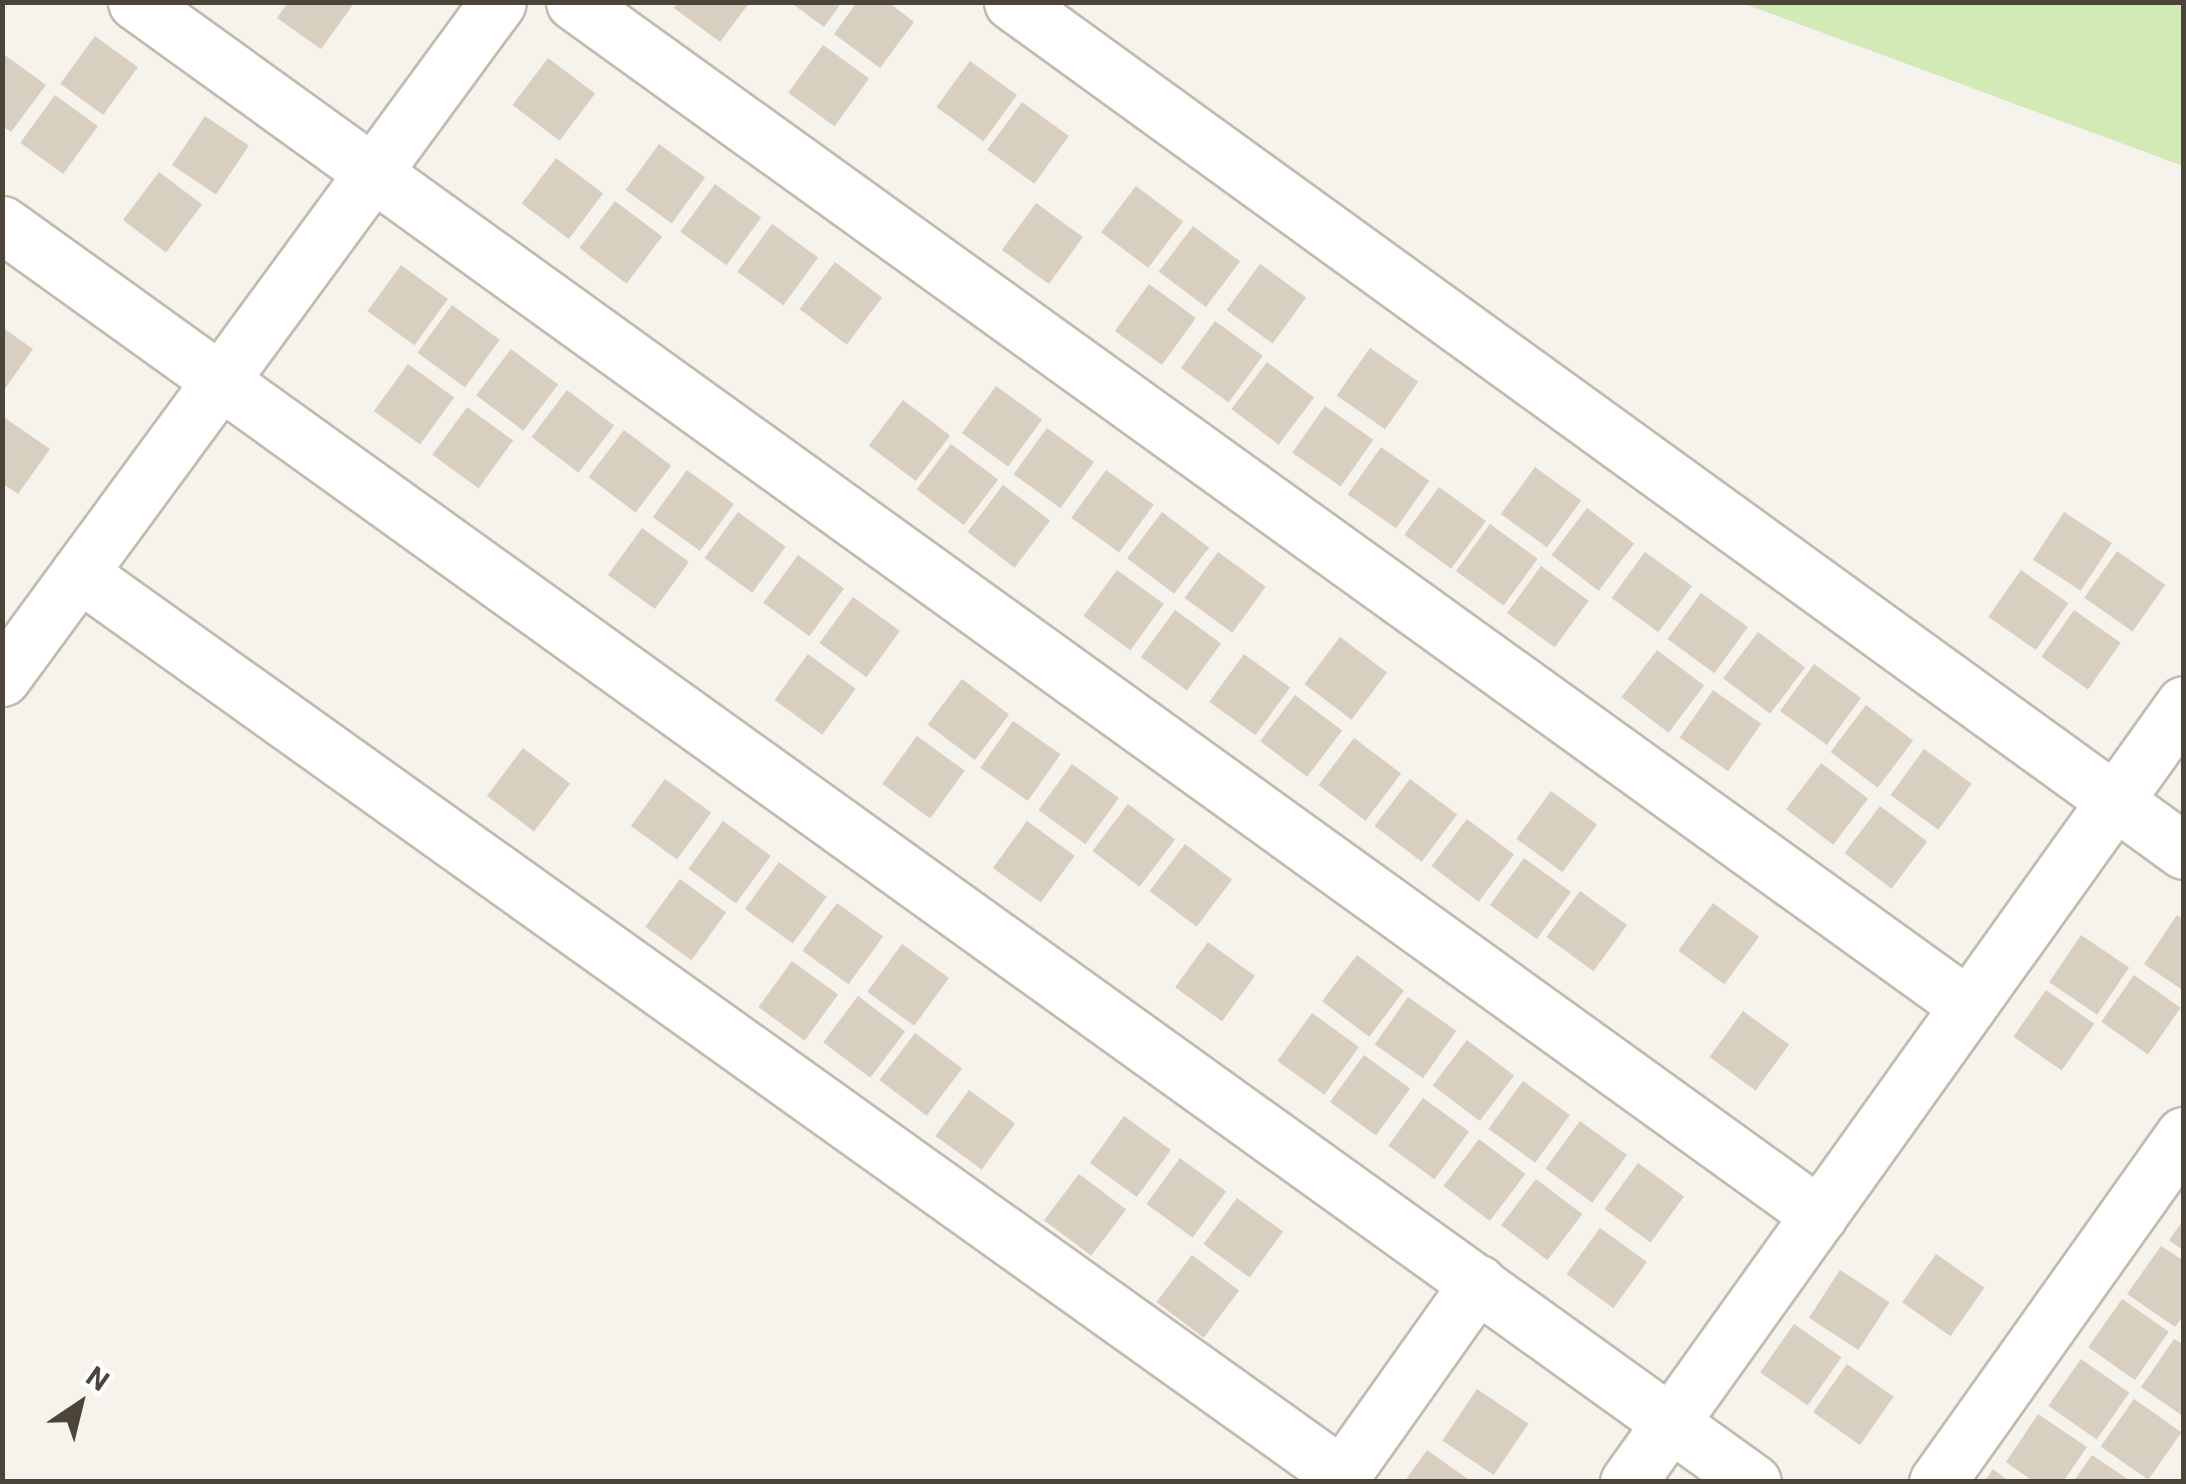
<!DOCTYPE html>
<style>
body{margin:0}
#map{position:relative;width:2186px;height:1484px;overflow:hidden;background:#f6f3ec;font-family:Roboto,sans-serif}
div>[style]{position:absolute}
.green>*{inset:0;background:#d2eab5}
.building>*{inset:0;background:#d8cfc1;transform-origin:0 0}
.roads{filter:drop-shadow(2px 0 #c2bbae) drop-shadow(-2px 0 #c2bbae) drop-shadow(0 2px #c2bbae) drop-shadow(0 -2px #c2bbae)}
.minor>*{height:55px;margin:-27.5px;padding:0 27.5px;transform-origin:27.5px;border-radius:27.5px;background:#fff}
span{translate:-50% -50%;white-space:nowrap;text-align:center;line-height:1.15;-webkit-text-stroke:10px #fff;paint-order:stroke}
.frame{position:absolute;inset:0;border:5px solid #4b4439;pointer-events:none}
.north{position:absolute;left:30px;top:1354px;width:100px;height:100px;-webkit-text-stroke:8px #fff;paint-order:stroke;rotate:35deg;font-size:28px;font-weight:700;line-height:40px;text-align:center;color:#4b4439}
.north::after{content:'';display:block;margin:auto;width:35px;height:45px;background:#4b4439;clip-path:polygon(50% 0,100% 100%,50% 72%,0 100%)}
</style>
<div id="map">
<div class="green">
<div style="clip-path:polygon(1742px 3px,2183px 3px,2183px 166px)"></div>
</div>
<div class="building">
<div style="clip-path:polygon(288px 2px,355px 2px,321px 49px,277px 18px)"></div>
<div style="clip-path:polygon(678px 2px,750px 2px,720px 42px,674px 8px)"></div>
<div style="clip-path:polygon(790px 2px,842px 2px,824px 27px)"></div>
<div style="clip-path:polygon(857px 2px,888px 2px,914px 22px,880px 68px,834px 34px)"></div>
<div style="left:95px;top:36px;width:53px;height:59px;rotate:36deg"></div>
<div style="left:823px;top:45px;width:57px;height:59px;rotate:36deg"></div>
<div style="clip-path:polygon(2px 53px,46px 85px,11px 132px,2px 126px)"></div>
<div style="left:548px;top:58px;width:59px;height:59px;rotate:37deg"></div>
<div style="left:970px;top:61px;width:58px;height:57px;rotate:36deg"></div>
<div style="left:55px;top:95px;width:53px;height:59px;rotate:36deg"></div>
<div style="left:1022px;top:102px;width:58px;height:59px;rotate:36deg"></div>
<div style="left:205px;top:116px;width:53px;height:59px;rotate:34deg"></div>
<div style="left:659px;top:144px;width:57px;height:57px;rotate:36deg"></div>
<div style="left:556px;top:158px;width:59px;height:57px;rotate:37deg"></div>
<div style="left:159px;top:172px;width:54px;height:60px;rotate:37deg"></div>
<div style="left:715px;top:184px;width:57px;height:59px;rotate:36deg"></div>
<div style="left:1136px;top:186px;width:59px;height:58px;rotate:37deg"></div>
<div style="left:615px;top:201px;width:59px;height:59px;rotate:37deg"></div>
<div style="left:1036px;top:203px;width:58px;height:58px;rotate:36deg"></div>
<div style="left:772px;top:224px;width:57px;height:59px;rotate:36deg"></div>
<div style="left:1193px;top:226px;width:59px;height:57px;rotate:37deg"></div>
<div style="left:835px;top:262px;width:59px;height:59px;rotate:37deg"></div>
<div style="left:1260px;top:264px;width:57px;height:57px;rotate:36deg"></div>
<div style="left:401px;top:265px;width:58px;height:57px;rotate:36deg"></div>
<div style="left:1149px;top:284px;width:58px;height:58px;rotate:36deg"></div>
<div style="left:452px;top:305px;width:59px;height:59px;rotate:36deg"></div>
<div style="left:1215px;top:321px;width:59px;height:58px;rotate:36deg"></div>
<div style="clip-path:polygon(2px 327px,33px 349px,2px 393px)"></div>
<div style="left:1370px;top:348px;width:59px;height:58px;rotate:35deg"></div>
<div style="left:511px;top:349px;width:59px;height:58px;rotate:37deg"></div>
<div style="left:1267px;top:362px;width:59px;height:59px;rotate:37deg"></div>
<div style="left:408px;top:364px;width:57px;height:58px;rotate:36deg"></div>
<div style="left:996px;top:386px;width:57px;height:58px;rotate:36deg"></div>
<div style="left:567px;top:390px;width:59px;height:59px;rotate:37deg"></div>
<div style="left:903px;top:400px;width:59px;height:57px;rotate:37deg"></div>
<div style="left:1325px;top:406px;width:59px;height:57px;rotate:35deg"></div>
<div style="left:467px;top:407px;width:57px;height:59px;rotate:36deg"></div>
<div style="clip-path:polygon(2px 416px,50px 449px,18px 494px,2px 483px)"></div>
<div style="left:1047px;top:428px;width:58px;height:57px;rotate:36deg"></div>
<div style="left:624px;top:430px;width:59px;height:59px;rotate:37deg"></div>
<div style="left:951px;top:444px;width:59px;height:57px;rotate:37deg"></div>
<div style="left:1381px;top:447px;width:59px;height:58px;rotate:35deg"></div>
<div style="left:1535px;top:467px;width:57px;height:58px;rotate:36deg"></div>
<div style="left:687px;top:470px;width:58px;height:58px;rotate:36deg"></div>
<div style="left:1106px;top:470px;width:59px;height:59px;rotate:36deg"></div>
<div style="left:1003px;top:485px;width:59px;height:59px;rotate:37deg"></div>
<div style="left:1439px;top:487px;width:58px;height:59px;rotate:36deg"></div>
<div style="left:1587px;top:508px;width:59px;height:59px;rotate:37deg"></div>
<div style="left:738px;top:512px;width:59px;height:57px;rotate:36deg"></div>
<div style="left:1162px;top:512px;width:59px;height:58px;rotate:37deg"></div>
<div style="left:2064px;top:512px;width:57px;height:57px;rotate:33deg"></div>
<div style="left:1490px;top:524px;width:59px;height:58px;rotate:36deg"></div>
<div style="left:642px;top:528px;width:58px;height:58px;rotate:36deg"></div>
<div style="left:2117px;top:551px;width:59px;height:57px;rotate:35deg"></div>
<div style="left:1218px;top:552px;width:59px;height:57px;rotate:36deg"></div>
<div style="left:1645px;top:552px;width:58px;height:57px;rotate:36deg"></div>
<div style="left:798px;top:555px;width:57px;height:59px;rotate:36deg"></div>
<div style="left:1541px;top:566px;width:59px;height:58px;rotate:36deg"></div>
<div style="left:1117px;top:570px;width:58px;height:57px;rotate:36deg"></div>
<div style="left:2021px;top:570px;width:58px;height:57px;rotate:35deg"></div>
<div style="left:1701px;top:593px;width:58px;height:57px;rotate:36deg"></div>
<div style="left:853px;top:597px;width:58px;height:57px;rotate:36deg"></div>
<div style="left:1175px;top:610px;width:57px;height:58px;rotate:36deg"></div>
<div style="left:2074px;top:610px;width:57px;height:57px;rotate:35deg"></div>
<div style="left:1758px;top:632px;width:59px;height:58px;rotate:37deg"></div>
<div style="left:1340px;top:637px;width:59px;height:59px;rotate:37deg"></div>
<div style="left:1657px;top:650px;width:59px;height:59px;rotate:37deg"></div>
<div style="left:808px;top:654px;width:59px;height:57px;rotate:36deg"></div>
<div style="left:1244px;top:654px;width:57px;height:59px;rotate:36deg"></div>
<div style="left:1814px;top:664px;width:58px;height:58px;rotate:36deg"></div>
<div style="left:962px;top:679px;width:59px;height:57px;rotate:37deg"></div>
<div style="left:1713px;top:690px;width:59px;height:58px;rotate:35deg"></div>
<div style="left:1295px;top:695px;width:59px;height:58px;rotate:37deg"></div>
<div style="left:1866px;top:705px;width:59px;height:59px;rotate:37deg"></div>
<div style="left:1013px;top:721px;width:58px;height:57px;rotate:35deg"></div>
<div style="left:917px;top:736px;width:59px;height:59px;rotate:36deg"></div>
<div style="left:1354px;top:738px;width:59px;height:59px;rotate:37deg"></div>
<div style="left:523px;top:748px;width:59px;height:60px;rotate:37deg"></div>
<div style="left:1924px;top:749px;width:59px;height:57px;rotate:36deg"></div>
<div style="left:1821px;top:763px;width:59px;height:58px;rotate:37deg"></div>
<div style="left:1072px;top:764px;width:58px;height:57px;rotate:36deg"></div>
<div style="left:665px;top:779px;width:57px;height:58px;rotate:36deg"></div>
<div style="left:1410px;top:779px;width:59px;height:59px;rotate:37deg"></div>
<div style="left:1551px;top:791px;width:57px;height:59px;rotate:36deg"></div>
<div style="left:1128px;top:804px;width:59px;height:59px;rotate:37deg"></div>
<div style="left:1880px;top:806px;width:59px;height:59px;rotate:37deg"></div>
<div style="left:1467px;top:819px;width:59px;height:59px;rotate:37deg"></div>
<div style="left:723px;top:821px;width:59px;height:59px;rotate:36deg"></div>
<div style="left:1027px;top:821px;width:59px;height:58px;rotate:36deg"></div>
<div style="left:1185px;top:844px;width:59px;height:59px;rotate:37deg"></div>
<div style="left:1524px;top:858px;width:58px;height:58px;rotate:36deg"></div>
<div style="left:779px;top:862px;width:59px;height:58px;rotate:36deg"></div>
<div style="left:680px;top:879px;width:57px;height:59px;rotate:36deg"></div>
<div style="left:1580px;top:891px;width:58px;height:57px;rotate:36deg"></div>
<div style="left:837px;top:903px;width:57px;height:59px;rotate:36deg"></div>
<div style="left:1713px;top:903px;width:57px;height:59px;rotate:36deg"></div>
<div style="clip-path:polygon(2177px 915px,2184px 920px,2184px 991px,2144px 964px)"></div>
<div style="left:2081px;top:935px;width:58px;height:57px;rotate:34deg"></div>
<div style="left:1208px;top:942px;width:58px;height:56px;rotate:36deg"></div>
<div style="left:902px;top:944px;width:58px;height:59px;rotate:36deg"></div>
<div style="left:1357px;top:955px;width:59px;height:58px;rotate:37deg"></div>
<div style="left:792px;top:961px;width:57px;height:57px;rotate:36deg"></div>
<div style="left:2134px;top:975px;width:57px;height:57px;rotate:35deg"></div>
<div style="left:2046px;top:990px;width:59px;height:57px;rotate:35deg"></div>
<div style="left:858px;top:996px;width:59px;height:58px;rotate:37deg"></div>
<div style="left:1408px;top:997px;width:59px;height:58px;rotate:35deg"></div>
<div style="left:1743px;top:1011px;width:57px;height:57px;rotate:36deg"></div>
<div style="left:1312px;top:1013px;width:58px;height:59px;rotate:36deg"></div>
<div style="left:915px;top:1033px;width:59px;height:59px;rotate:37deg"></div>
<div style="left:1467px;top:1040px;width:59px;height:57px;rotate:37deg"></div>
<div style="left:1364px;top:1055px;width:57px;height:58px;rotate:36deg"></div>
<div style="left:1523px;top:1081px;width:58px;height:59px;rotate:36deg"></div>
<div style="left:969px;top:1090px;width:57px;height:57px;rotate:36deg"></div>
<div style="left:1423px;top:1098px;width:57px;height:59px;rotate:36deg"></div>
<div style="left:1124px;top:1116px;width:58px;height:58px;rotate:36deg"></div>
<div style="left:1580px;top:1121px;width:58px;height:59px;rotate:36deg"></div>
<div style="left:1479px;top:1139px;width:58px;height:59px;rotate:37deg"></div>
<div style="left:1180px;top:1158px;width:57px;height:57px;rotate:36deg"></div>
<div style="left:1638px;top:1163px;width:57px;height:57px;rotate:36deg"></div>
<div style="left:1079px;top:1174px;width:59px;height:58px;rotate:37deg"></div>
<div style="left:1536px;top:1179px;width:58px;height:58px;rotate:37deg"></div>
<div style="left:1237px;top:1198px;width:57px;height:57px;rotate:36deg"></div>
<div style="clip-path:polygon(2184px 1219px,2184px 1251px,2169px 1240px)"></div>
<div style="left:1600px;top:1228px;width:58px;height:57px;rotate:36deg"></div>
<div style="clip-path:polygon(2161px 1246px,2184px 1261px,2184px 1315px,2175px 1327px,2127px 1294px)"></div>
<div style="left:1936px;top:1254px;width:59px;height:59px;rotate:35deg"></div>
<div style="left:1192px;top:1255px;width:59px;height:59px;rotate:37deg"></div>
<div style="left:1840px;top:1270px;width:59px;height:57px;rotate:33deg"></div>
<div style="left:2122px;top:1299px;width:57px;height:59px;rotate:35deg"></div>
<div style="left:1794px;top:1324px;width:58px;height:59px;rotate:35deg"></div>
<div style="clip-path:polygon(2174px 1339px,2184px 1345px,2184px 1417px,2141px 1387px)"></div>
<div style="left:2081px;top:1359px;width:59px;height:57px;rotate:35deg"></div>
<div style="left:1847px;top:1364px;width:57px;height:59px;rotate:35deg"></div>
<div style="left:1477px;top:1389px;width:62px;height:62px;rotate:34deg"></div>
<div style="left:2134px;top:1399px;width:58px;height:58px;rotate:35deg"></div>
<div style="clip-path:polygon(2038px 1414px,2087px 1447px,2063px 1482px,2034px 1482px,2006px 1462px)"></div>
<div style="clip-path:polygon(1427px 1450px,1472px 1482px,1404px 1482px)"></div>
<div style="clip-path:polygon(2092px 1455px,2132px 1482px,2073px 1482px)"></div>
<div style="clip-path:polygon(1993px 1469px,2010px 1482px,1984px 1482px)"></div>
</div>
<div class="roads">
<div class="minor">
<div style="left:136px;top:2px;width:2075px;rotate:35.78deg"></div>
<div style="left:574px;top:2px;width:1718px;rotate:35.76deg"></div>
<div style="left:1012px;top:2px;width:1447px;rotate:35.92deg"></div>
<div style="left:2px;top:224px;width:2156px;rotate:35.7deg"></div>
<div style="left:79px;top:573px;width:1551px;rotate:35.55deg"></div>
<div style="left:2px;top:678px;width:838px;rotate:-53.73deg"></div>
<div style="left:1337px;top:1482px;width:244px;rotate:-54.7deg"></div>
<div style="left:1628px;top:1482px;width:956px;rotate:-54.45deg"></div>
<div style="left:1937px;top:1482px;width:426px;rotate:-54.6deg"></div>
</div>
</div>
<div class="frame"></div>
<div class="north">N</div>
</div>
